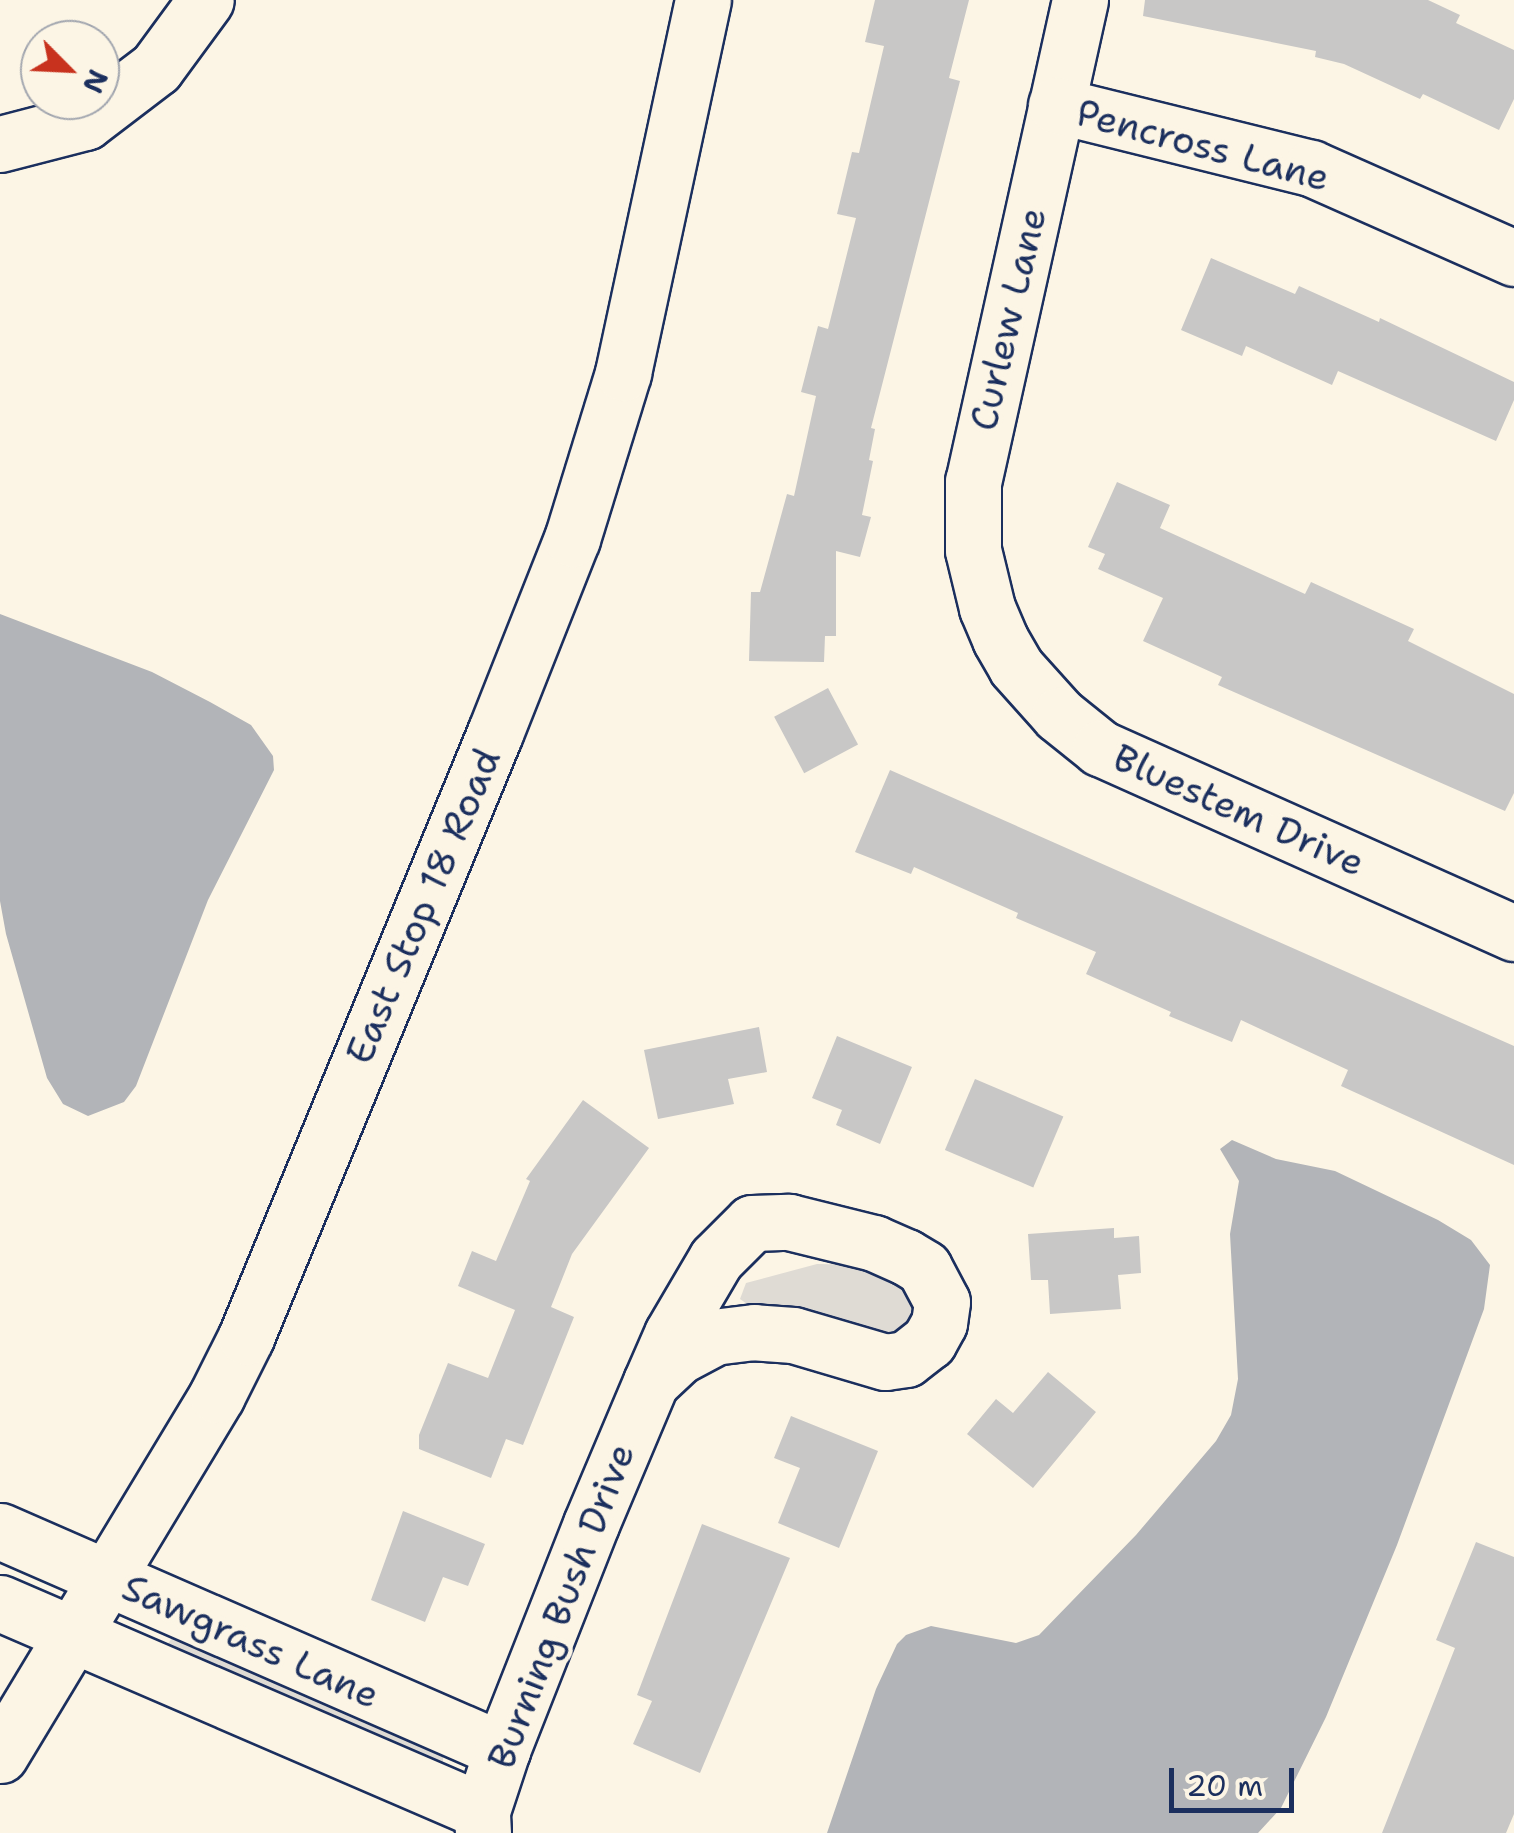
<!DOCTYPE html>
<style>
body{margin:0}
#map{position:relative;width:1514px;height:1833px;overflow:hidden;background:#fcf5e5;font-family:"Shantell Sans",sans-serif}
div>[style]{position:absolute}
.green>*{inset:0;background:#dfdbd4}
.water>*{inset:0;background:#b2b4b8}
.building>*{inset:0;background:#c8c7c6;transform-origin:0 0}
.roads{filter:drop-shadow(2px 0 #1b2f5e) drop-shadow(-2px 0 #1b2f5e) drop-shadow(0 2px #1b2f5e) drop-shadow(0 -2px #1b2f5e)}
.minor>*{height:55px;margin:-27.5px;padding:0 27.5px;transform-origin:27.5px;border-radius:27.5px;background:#fcf5e5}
span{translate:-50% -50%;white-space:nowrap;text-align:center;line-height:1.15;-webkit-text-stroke:9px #fcf5e5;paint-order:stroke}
.street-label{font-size:38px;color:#1b2f5e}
.north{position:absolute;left:20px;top:20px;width:100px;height:100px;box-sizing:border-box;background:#fcf5e5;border:2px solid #a2a6af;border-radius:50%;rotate:114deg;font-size:28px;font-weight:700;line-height:40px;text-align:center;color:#1b2f5e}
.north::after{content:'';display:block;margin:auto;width:35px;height:45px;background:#c8321e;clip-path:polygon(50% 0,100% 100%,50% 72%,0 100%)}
.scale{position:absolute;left:1169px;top:1768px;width:125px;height:45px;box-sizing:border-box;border:5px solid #1b2f5e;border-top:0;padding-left:12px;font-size:30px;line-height:35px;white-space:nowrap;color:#1b2f5e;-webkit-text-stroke:8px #fcf5e5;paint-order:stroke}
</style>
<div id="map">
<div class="green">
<div style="clip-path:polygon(817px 1264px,867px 1265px,906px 1284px,914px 1310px,910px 1321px,896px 1333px,885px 1335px,864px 1332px,812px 1310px,750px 1306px,740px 1299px,746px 1283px)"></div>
<div style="clip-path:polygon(174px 1635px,443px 1752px,443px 1763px,435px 1769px,167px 1645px)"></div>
</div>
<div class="water">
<div style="clip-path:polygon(0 614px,152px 672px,210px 702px,251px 725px,273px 756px,274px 770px,208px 900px,136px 1086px,124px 1102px,88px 1116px,63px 1104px,47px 1078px,6px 934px,0 901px)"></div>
<div style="clip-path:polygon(1232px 1140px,1276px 1159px,1335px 1171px,1438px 1220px,1471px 1240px,1490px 1265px,1484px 1309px,1397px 1545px,1326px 1717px,1281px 1808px,1258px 1833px,827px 1833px,876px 1689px,897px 1644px,906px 1635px,931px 1626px,1016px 1643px,1039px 1635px,1136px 1535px,1216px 1441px,1231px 1415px,1238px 1379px,1230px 1234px,1239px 1181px,1220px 1149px)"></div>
</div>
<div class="building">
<div style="clip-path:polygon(875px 0,969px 0,949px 78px,960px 81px,871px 428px,875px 429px,869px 460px,873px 461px,862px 515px,871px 517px,860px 557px,836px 551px,836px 636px,825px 636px,824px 662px,749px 661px,751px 592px,760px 592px,787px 494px,794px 496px,816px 396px,801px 392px,818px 326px,828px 329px,856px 218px,837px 214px,852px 152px,859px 153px,884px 46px,865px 42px)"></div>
<div style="clip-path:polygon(1145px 0,1428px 0,1460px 15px,1456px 23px,1514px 50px,1514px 99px,1499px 130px,1423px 94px,1420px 99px,1344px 64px,1315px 57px,1316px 51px,1143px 16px)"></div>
<div style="clip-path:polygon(1211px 258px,1295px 294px,1299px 286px,1379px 322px,1380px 318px,1514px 382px,1514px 400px,1496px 441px,1338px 371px,1332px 385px,1246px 346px,1242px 356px,1181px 330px)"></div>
<div style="clip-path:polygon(1117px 482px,1170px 505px,1160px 528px,1305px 594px,1311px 582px,1414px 629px,1408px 641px,1514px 694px,1514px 793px,1505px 811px,1218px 685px,1222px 677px,1143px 641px,1163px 598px,1098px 569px,1105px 554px,1088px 547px)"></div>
<div style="left:828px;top:688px;width:64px;height:61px;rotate:62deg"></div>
<div style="clip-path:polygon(890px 770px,1514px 1046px,1514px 1165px,1341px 1086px,1348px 1070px,1241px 1020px,1232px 1042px,1169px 1016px,1171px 1012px,1086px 974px,1096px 952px,1016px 918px,1018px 913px,914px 867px,911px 874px,855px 852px)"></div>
<div style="clip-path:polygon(759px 1027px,767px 1072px,728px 1079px,734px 1104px,658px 1119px,644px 1050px)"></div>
<div style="clip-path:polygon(837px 1036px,912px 1067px,880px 1144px,836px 1125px,842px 1110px,812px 1098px)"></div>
<div style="left:975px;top:1079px;width:96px;height:77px;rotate:23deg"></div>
<div style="clip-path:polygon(583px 1100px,649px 1148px,572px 1254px,551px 1307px,574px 1317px,523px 1445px,506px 1439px,491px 1478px,419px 1449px,419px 1435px,448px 1363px,488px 1378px,515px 1310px,458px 1286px,472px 1251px,496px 1261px,530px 1181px,526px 1179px)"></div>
<div style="clip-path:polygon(1114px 1228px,1114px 1238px,1139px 1236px,1141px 1273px,1118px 1275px,1121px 1309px,1050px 1314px,1048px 1280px,1031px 1280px,1028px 1234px)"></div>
<div style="clip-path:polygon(1048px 1372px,1096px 1412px,1033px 1488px,967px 1434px,996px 1399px,1013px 1413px)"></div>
<div style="clip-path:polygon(791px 1416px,878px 1451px,839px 1548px,778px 1523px,800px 1468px,774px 1458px)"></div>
<div style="clip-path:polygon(403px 1511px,485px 1544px,468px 1586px,443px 1577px,425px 1622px,371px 1600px)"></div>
<div style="clip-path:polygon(702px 1524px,790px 1558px,700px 1773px,633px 1744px,652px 1701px,637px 1695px)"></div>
<div style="clip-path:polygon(1476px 1542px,1514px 1557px,1514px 1814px,1506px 1833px,1382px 1833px,1455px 1648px,1436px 1640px)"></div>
</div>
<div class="roads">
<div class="minor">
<div style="left:1080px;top:0;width:493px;rotate:102.5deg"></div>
<div style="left:973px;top:481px;width:69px;rotate:90deg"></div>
<div style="left:973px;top:550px;width:60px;rotate:76.4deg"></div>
<div style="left:987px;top:608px;width:34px;rotate:67deg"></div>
<div style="left:1000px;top:639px;width:32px;rotate:60deg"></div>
<div style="left:1016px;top:667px;width:64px;rotate:48.1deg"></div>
<div style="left:1059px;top:715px;width:53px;rotate:38.8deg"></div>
<div style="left:1100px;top:748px;width:453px;rotate:24.1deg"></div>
<div style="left:1056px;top:105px;width:263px;rotate:13.9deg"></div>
<div style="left:1311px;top:168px;width:222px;rotate:23.9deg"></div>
<div style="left:0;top:144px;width:88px;rotate:-14.5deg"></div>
<div style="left:85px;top:122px;width:89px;rotate:-37.3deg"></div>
<div style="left:156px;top:68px;width:84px;rotate:-53.7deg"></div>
<div style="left:0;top:1531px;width:548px;rotate:23.57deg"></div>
<div style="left:0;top:1603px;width:525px;rotate:23.34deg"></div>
<div style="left:0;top:1755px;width:420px;rotate:-58.9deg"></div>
<div style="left:217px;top:1395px;width:65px;rotate:-63.4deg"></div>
<div style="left:246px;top:1337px;width:653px;rotate:-67.6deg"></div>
<div style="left:495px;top:733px;width:209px;rotate:-68.4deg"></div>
<div style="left:572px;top:539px;width:174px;rotate:-72.9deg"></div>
<div style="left:623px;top:373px;width:381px;rotate:-77.9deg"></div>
<div style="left:483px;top:1833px;width:22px;rotate:-93deg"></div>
<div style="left:482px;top:1811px;width:64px;rotate:-71.8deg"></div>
<div style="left:502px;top:1750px;width:243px;rotate:-68.5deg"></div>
<div style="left:591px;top:1524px;width:154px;rotate:-67.1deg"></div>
<div style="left:651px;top:1382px;width:52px;rotate:-66.4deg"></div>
<div style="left:672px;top:1334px;width:87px;rotate:-59.6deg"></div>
<div style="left:716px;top:1259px;width:51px;rotate:-45deg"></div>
<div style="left:752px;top:1223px;width:37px;rotate:-2deg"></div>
<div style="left:789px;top:1222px;width:88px;rotate:13.9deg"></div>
<div style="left:874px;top:1243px;width:35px;rotate:24deg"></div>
<div style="left:906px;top:1257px;width:21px;rotate:31deg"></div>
<div style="left:924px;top:1268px;width:38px;rotate:62deg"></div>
<div style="left:942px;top:1302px;width:21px;rotate:98deg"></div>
<div style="left:939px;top:1323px;width:21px;rotate:119deg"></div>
<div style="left:929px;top:1341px;width:29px;rotate:142deg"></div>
<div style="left:906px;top:1359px;width:21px;rotate:172deg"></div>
<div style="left:885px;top:1362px;width:96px;rotate:-163.6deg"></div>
<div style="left:793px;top:1335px;width:39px;rotate:-176deg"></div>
<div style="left:754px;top:1332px;width:39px;rotate:173deg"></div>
<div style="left:715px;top:1337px;width:41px;rotate:152.2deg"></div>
<div style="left:679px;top:1356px;width:38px;rotate:137deg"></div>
</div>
</div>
<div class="street-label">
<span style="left:1203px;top:145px;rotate:15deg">Pencross Lane</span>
<span style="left:1008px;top:319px;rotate:-77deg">Curlew Lane</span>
<span style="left:1239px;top:810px;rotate:24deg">Bluestem Drive</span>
<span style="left:423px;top:906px;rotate:-67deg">East Stop 18 Road</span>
<span style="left:561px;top:1606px;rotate:-69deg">Burning Bush Drive</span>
<span style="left:251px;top:1641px;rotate:24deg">Sawgrass Lane</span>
</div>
<div class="north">N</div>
<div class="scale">20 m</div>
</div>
